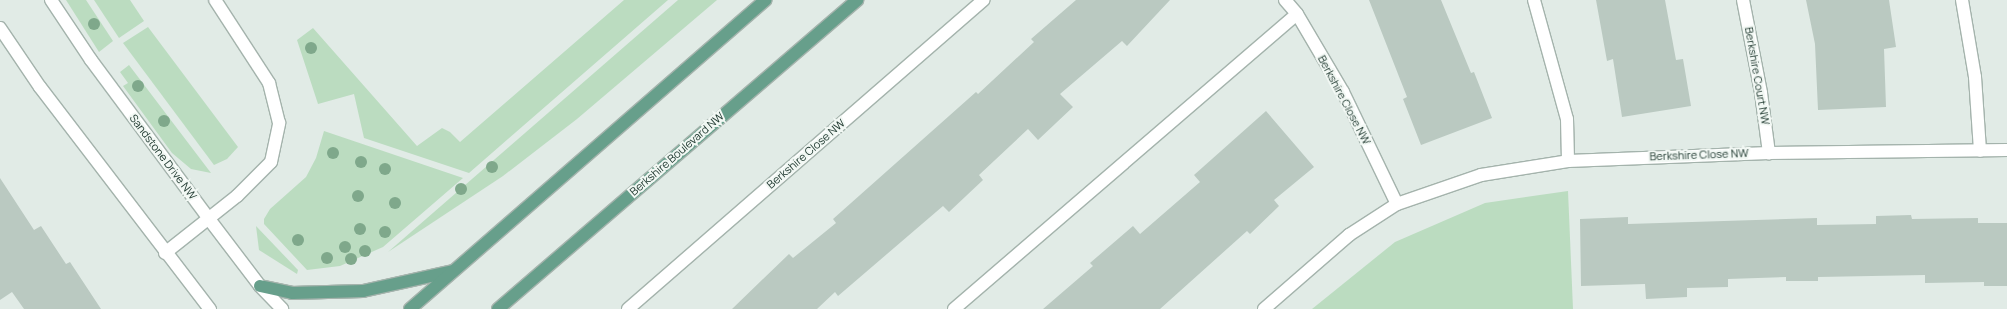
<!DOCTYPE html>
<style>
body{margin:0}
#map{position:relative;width:2007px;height:309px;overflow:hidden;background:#e1ebe6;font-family:Manrope,sans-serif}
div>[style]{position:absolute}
.green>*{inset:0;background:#bbdcc0}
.building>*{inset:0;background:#bac9c1}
.roads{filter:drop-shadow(1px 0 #a4b3ac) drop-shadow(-1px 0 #a4b3ac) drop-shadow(0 1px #a4b3ac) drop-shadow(0 -1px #a4b3ac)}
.minor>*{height:12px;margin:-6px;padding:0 6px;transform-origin:6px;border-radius:6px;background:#fff}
.major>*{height:12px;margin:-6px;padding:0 6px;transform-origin:6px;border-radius:6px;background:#679f8b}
.trees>*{width:12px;height:12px;margin:-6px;border-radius:50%;background:#7fa88b}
span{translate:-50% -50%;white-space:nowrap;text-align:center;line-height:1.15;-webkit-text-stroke:4px #f2f8f4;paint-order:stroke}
.street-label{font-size:11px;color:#223b32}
</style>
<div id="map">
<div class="green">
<div style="clip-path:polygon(66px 0,86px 0,113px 41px,99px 52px)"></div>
<div style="clip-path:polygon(94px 0,130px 0,144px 21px,119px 38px)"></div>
<div style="clip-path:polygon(624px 0,668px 0,469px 173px,364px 138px,354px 94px,318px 104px,297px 40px,313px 28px,417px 146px,442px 128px,450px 132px,460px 142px)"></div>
<div style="clip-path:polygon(678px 0,717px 0,577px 119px,503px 176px,388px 252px)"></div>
<div style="clip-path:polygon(148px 27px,238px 147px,227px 159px,214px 165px,123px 43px)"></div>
<div style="clip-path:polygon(129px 65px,211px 173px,191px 169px,172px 153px,123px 86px,128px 83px,120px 72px)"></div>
<div style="clip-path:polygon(324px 131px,463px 178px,383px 247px,340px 266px,307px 270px,264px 224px,264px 219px,270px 209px,306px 177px,316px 158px)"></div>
<div style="clip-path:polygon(1568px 191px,1573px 309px,1312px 309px,1395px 242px,1485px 203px)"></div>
<div style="clip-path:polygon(256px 226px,298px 270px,297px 274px,259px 250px)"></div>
</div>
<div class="building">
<div style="clip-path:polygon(1076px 0,1170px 0,1127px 46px,1122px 41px,1060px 94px,1073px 107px,1038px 140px,1028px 129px,979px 175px,983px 180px,949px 212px,943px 206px,838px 296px,835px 292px,817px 309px,732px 309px,789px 254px,793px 258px,836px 223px,833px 219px,976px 92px,978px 94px,1034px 42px,1031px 39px)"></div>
<div style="clip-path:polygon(1369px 0,1441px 0,1471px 73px,1474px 72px,1492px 118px,1421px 145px,1403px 99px,1407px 97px)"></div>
<div style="clip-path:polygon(1596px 0,1665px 0,1676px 60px,1683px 59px,1691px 106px,1622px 117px,1613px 59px,1607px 61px)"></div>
<div style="clip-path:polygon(1806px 0,1889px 0,1896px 47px,1884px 49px,1886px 107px,1818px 110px,1815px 44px)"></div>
<div style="clip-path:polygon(1266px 111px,1314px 167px,1274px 200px,1279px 206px,1250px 234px,1247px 231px,1160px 309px,1043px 309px,1093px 266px,1090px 263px,1133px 226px,1140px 234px,1200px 182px,1194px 175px)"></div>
<div style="clip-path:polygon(0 178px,34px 230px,41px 226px,66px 264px,70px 262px,101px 309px,24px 309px,12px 292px,0 300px)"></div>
<div style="clip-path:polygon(1911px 215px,1912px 219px,1978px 218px,1978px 223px,2007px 223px,2007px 286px,1984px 286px,1984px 282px,1925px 283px,1925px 275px,1818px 277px,1818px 281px,1786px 281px,1786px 277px,1728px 279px,1728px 287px,1687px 288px,1687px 297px,1646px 299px,1645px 284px,1581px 286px,1580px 219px,1628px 217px,1628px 224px,1817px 218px,1817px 225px,1876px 224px,1876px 216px)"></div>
</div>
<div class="roads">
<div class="minor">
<div style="left:51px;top:0;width:72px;rotate:56.3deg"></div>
<div style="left:91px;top:60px;width:198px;rotate:53.4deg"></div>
<div style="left:209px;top:219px;width:84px;rotate:52.7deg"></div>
<div style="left:260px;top:286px;width:32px;rotate:46deg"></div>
<div style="left:1285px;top:0;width:18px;rotate:49deg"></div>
<div style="left:1297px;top:14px;width:91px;rotate:59.5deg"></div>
<div style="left:1343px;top:92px;width:124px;rotate:64.3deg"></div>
<div style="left:1534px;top:0;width:123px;rotate:74.5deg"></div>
<div style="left:1567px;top:119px;width:42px;rotate:88.6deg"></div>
<div style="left:1743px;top:0;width:95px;rotate:79deg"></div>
<div style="left:1761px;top:93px;width:61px;rotate:82.4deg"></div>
<div style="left:1962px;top:0;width:78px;rotate:80.4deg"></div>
<div style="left:1975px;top:77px;width:74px;rotate:86.1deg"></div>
<div style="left:0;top:28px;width:71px;rotate:55.9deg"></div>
<div style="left:40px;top:87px;width:280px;rotate:52.6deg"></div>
<div style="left:165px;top:253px;width:92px;rotate:-38.4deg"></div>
<div style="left:237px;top:196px;width:48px;rotate:-45deg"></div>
<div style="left:271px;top:162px;width:40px;rotate:-78deg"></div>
<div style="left:279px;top:123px;width:41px;rotate:-104deg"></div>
<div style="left:269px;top:83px;width:99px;rotate:-123deg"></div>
<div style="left:628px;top:309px;width:471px;rotate:-41deg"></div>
<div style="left:954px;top:309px;width:452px;rotate:-40.7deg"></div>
<div style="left:1264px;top:309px;width:113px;rotate:-41deg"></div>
<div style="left:1349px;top:235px;width:57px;rotate:-32.9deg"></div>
<div style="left:1397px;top:204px;width:89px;rotate:-19deg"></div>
<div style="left:1481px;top:175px;width:88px;rotate:-9.1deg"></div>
<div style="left:1568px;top:161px;width:201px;rotate:-2.3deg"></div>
<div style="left:1769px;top:153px;width:238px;rotate:-0.7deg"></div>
</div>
<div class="major">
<div style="left:260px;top:286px;width:33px;rotate:12deg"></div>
<div style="left:292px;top:293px;width:71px;rotate:-1.6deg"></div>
<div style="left:363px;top:291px;width:92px;rotate:-12.5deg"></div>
<div style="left:410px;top:309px;width:471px;rotate:-41deg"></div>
<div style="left:498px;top:309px;width:474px;rotate:-40.7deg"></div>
</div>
</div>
<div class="trees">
<div style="left:94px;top:24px"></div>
<div style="left:311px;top:48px"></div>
<div style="left:138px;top:86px"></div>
<div style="left:164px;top:121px"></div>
<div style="left:333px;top:153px"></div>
<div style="left:361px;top:162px"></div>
<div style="left:492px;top:167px"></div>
<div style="left:385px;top:169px"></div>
<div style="left:461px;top:189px"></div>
<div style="left:358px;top:196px"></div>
<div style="left:395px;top:203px"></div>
<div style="left:360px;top:229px"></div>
<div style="left:385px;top:232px"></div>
<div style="left:298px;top:240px"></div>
<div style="left:345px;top:247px"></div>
<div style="left:365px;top:251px"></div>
<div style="left:327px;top:258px"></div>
<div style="left:351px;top:259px"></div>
</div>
<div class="street-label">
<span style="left:1757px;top:76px;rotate:80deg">Berkshire Court NW</span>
<span style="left:1344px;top:100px;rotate:62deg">Berkshire Close NW</span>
<span style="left:677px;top:154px;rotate:-41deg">Berkshire Boulevard NW</span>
<span style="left:806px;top:154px;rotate:-41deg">Berkshire Close NW</span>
<span style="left:1699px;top:155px;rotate:-2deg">Berkshire Close NW</span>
<span style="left:163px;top:157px;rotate:53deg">Sandstone Drive NW</span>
</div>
</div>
